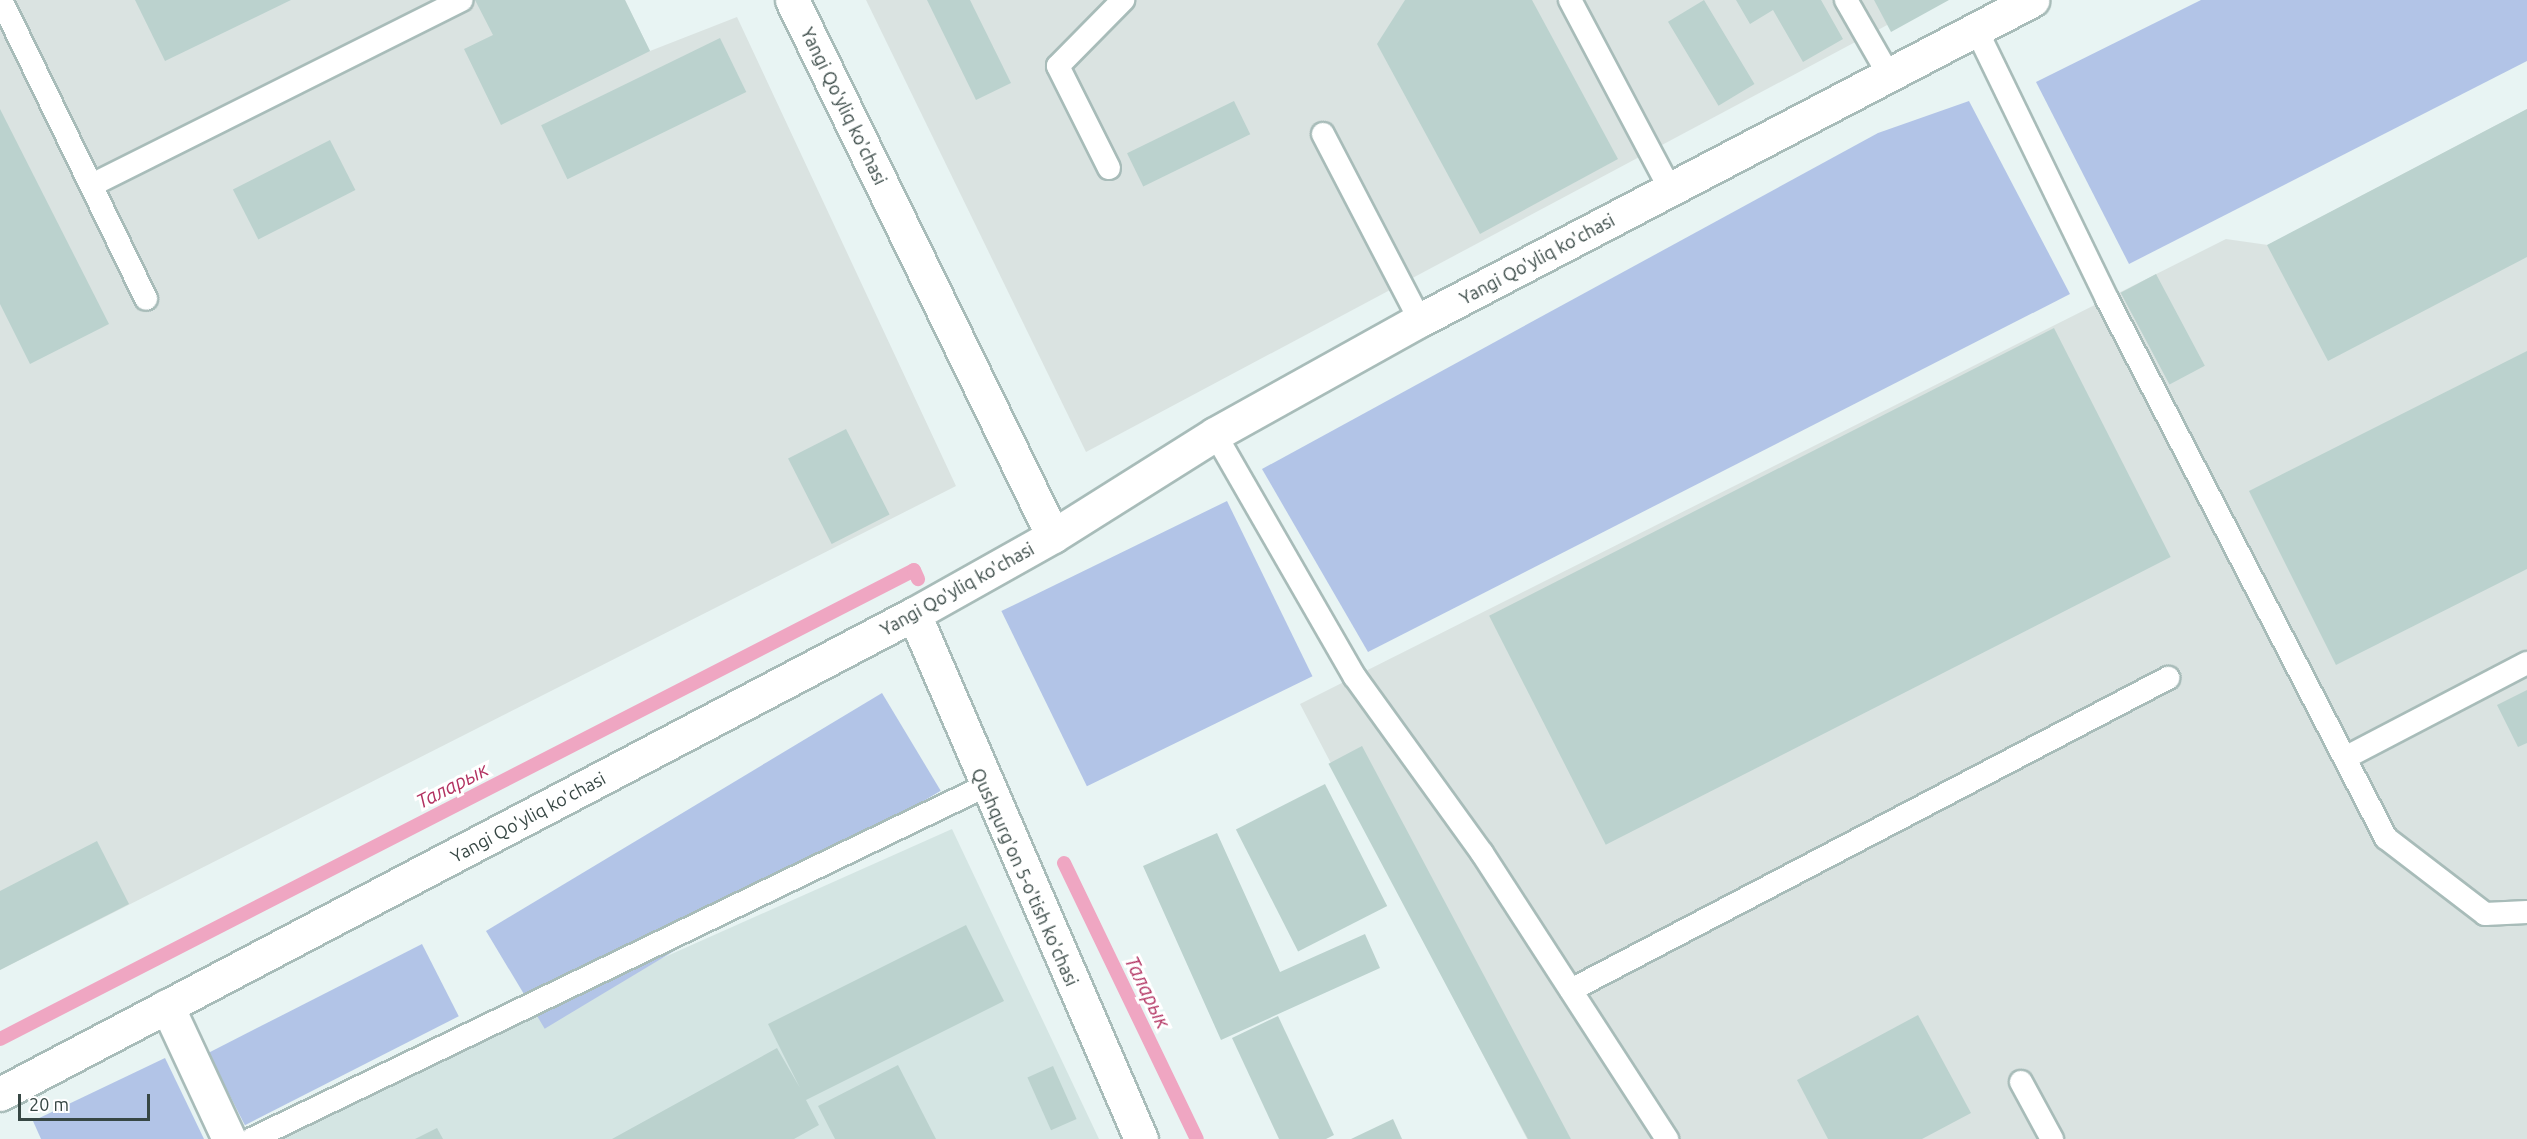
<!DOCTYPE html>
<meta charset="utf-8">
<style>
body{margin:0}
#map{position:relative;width:2527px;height:1139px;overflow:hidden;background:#e8f4f3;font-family:Ubuntu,sans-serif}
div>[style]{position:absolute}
.residential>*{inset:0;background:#d4e5e3}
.industrial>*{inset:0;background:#dae3e1}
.green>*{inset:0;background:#b2c4e7;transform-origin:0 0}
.stream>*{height:14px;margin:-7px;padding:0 7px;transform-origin:7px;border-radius:7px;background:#efa6c2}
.building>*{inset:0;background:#bbd2ce;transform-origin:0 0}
.roads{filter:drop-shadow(2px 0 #a8bcb9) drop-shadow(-2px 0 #a8bcb9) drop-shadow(0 2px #a8bcb9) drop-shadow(0 -2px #a8bcb9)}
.service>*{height:22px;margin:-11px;padding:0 11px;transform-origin:11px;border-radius:11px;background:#fff}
.minor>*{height:33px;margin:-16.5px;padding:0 16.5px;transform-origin:16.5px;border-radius:16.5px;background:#fff}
.tertiary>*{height:33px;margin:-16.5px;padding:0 16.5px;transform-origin:16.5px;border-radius:16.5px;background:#fff}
span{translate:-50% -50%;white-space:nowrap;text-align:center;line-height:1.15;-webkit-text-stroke:6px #fff;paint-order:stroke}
.street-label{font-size:18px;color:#374744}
.water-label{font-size:20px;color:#b23261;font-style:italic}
.scale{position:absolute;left:18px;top:1094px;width:132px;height:27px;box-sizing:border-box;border:3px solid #374744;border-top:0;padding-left:8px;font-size:18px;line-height:21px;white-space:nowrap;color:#374744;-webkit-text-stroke:4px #fff;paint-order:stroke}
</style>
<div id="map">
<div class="residential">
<div style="clip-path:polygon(952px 829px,1099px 1139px,277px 1139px,398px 1076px)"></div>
</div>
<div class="industrial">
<div style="clip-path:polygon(0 0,625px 0,650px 51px,737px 17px,956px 486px,0 970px)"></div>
<div style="clip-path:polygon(866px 0,1934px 0,1086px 452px)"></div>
<div style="clip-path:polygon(2527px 109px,2527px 1139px,1527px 1139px,1300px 704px,2226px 239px,2268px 245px)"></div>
</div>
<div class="green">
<div style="clip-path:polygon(2201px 0,2527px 0,2527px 61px,2129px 264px,2036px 82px)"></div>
<div style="clip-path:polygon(1969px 101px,2070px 294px,1368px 652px,1262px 469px,1878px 133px)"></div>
<div style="left:1227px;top:501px;width:195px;height:251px;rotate:64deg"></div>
<div style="left:882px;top:693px;width:114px;height:462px;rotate:59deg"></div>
<div style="left:422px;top:944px;width:81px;height:240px;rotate:63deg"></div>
<div style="clip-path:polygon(165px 1058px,204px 1139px,41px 1139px,33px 1121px)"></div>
</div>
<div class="stream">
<div style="left:1064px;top:863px;width:306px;rotate:64.3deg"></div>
<div style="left:0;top:1039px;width:1027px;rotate:-27.16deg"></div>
<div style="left:914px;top:570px;width:10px;rotate:66deg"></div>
</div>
<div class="building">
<div style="clip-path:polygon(135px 0,291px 0,165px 61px)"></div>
<div style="clip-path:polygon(475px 0,625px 0,650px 51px,501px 125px,464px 49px,493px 35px)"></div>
<div style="clip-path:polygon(927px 0,970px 0,1011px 83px,976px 100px)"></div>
<div style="clip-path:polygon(1405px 0,1532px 0,1618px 159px,1480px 234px,1377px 44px)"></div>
<div style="left:1704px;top:0;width:98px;height:42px;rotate:59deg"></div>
<div style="clip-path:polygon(1736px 0,1821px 0,1843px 39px,1803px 62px,1773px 10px,1750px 24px)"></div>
<div style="clip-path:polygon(1874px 0,1949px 0,1891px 32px)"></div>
<div style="left:720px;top:38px;width:60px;height:199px;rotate:64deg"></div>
<div style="left:1234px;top:101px;width:37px;height:119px;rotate:64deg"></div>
<div style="clip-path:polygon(0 109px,109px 324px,30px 364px,0 304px)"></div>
<div style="clip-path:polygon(2527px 109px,2527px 257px,2328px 361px,2267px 245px)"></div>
<div style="left:330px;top:140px;width:56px;height:109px;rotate:63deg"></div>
<div style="left:2156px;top:274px;width:104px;height:40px;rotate:62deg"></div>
<div style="left:2054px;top:328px;width:257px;height:634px;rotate:63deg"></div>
<div style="clip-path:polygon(2527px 351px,2527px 569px,2336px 665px,2249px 491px)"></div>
<div style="left:846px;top:429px;width:96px;height:65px;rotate:63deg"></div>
<div style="clip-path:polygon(2527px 690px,2527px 743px,2518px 747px,2497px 705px)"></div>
<div style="left:1362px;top:746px;width:445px;height:38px;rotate:62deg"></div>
<div style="left:1325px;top:784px;width:137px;height:100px;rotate:63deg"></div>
<div style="clip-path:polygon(1217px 833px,1280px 972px,1365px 934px,1380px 968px,1221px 1040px,1143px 866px)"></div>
<div style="clip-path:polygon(97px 841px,129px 904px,0 970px,0 891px)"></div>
<div style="clip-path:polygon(966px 925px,1004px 1001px,806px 1100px,819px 1125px,794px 1139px,612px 1139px,777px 1048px,800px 1088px,768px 1024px)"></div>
<div style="clip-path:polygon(1918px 1015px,1971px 1113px,1922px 1139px,1828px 1139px,1797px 1080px)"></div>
<div style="clip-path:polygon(1278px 1016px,1334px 1135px,1326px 1139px,1279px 1139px,1232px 1038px)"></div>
<div style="clip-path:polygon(898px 1065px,936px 1139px,835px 1139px,818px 1106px)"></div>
<div style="left:1053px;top:1066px;width:58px;height:28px;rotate:66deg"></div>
<div style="clip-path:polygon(1393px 1119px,1402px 1139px,1351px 1139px)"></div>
<div style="clip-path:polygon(437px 1128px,443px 1139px,415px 1139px)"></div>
</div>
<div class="roads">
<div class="service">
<div style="left:1px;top:0;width:332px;rotate:64.1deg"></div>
<div style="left:1570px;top:0;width:214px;rotate:62.1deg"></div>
<div style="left:1846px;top:0;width:86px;rotate:60.2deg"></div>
<div style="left:1976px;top:29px;width:300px;rotate:64.1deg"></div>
<div style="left:2107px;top:299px;width:607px;rotate:62.63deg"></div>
<div style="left:2386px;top:838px;width:125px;rotate:37.5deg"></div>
<div style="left:2485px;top:914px;width:42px;rotate:-2.7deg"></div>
<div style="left:1323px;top:134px;width:210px;rotate:62.5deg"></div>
<div style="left:1109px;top:168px;width:114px;rotate:-116.6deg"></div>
<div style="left:1058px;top:66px;width:93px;rotate:-45.4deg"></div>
<div style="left:94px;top:184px;width:411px;rotate:-26.6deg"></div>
<div style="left:1215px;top:434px;width:280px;rotate:60.1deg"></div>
<div style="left:1355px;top:677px;width:217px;rotate:54.2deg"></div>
<div style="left:1482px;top:853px;width:341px;rotate:57.1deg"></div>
<div style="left:2345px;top:758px;width:205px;rotate:-27.6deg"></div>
<div style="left:1571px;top:990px;width:674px;rotate:-27.59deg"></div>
<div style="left:2021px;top:1082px;width:65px;rotate:61.5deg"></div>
<div style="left:252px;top:1139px;width:814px;rotate:-25.71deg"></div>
</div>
<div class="minor">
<div style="left:792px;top:0;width:596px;rotate:64.04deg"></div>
<div style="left:914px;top:614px;width:572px;rotate:66.62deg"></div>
<div style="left:167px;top:1006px;width:147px;rotate:65deg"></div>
</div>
<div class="tertiary">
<div style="left:0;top:1094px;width:1032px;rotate:-27.71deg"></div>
<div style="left:914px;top:614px;width:159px;rotate:-29.3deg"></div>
<div style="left:1053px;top:536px;width:191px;rotate:-32.2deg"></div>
<div style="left:1215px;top:434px;width:235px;rotate:-29.1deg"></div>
<div style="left:1420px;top:320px;width:691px;rotate:-27.6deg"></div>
</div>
</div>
<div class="street-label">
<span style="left:844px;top:106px;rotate:64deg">Yangi Qo'yliq ko'chasi</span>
<span style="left:1537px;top:259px;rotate:-28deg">Yangi Qo'yliq ko'chasi</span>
<span style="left:957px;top:589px;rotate:-29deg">Yangi Qo'yliq ko'chasi</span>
<span style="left:528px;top:817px;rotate:-28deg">Yangi Qo'yliq ko'chasi</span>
<span style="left:1025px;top:877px;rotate:66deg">Qushqurg'on 5-o'tish ko'chasi</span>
</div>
<div class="water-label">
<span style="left:452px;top:785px;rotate:-27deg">Таларык</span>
<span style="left:1148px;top:992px;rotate:64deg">Таларык</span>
</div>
<div class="scale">20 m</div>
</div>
